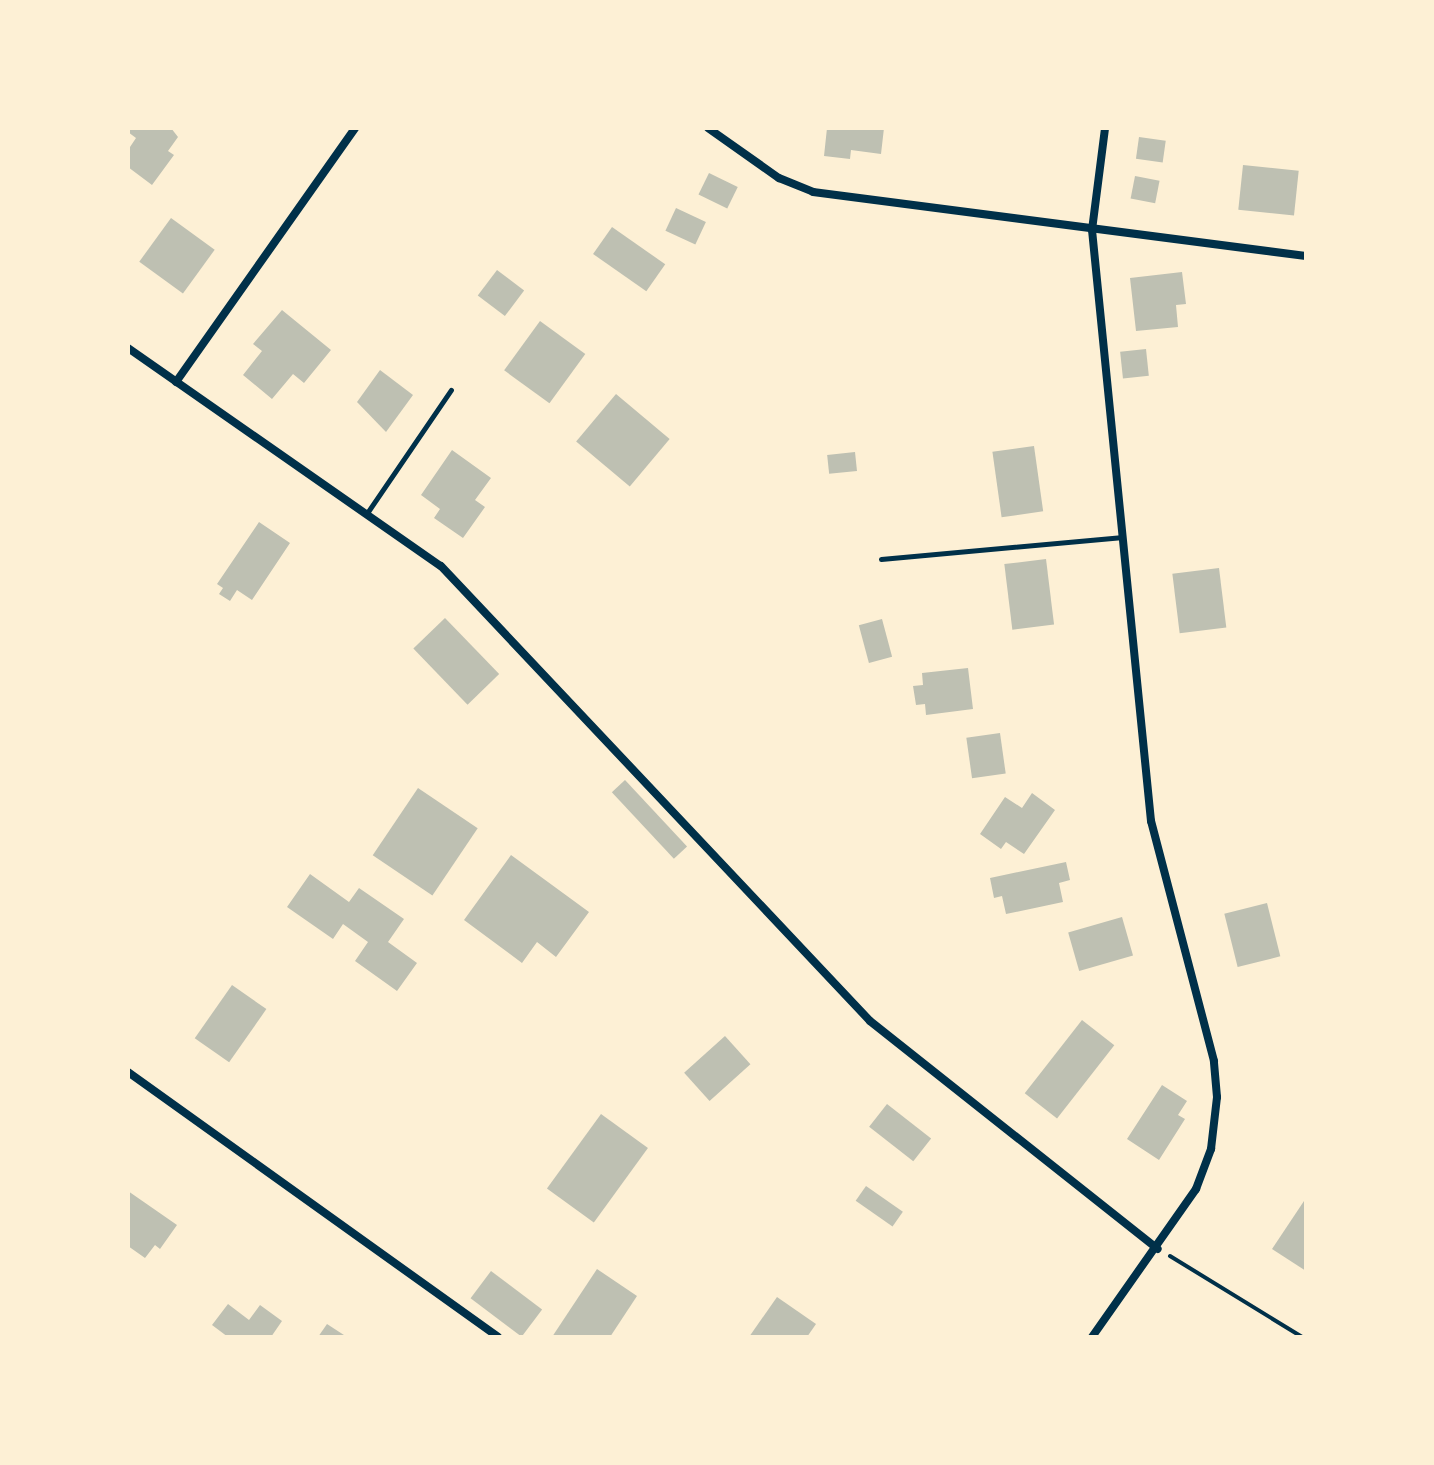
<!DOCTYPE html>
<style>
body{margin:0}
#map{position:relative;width:1434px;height:1465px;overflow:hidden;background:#fdf0d5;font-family:"Open Sans",sans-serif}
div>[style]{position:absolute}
.building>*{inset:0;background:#bec0b2;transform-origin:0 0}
.path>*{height:4px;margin:-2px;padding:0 2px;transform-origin:2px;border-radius:2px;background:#003049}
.service>*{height:5px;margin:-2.5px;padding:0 2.5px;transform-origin:2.5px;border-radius:2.5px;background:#003049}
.minor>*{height:8px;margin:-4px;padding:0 4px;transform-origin:4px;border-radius:4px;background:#003049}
span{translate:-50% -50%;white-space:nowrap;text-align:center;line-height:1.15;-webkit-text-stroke:8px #fdf0d5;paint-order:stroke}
.frame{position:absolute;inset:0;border:130px solid #fdf0d5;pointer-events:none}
</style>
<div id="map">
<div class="building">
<div style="clip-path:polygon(130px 128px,171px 128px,178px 137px,168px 151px,174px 155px,152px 185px,128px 167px,128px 150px,136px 138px,128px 132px)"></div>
<div style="clip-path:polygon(827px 128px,884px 128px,881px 154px,851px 150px,850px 159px,824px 156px)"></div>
<div style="left:1139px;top:137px;width:27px;height:22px;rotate:8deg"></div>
<div style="left:1243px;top:165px;width:56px;height:45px;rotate:6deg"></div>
<div style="left:709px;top:173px;width:32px;height:24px;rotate:26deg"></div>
<div style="left:1135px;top:176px;width:25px;height:23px;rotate:11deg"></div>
<div style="left:676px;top:208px;width:33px;height:25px;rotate:25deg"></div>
<div style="left:171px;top:218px;width:54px;height:54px;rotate:36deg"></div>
<div style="left:612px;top:227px;width:65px;height:33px;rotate:35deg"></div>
<div style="left:497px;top:270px;width:34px;height:32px;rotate:37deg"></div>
<div style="clip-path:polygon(1182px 272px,1186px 304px,1176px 305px,1178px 327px,1136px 331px,1130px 278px)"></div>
<div style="clip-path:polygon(282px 310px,331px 350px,304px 383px,293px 374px,272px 399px,243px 375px,262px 351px,253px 344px)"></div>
<div style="left:540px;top:321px;width:56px;height:61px;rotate:36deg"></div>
<div style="left:1146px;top:349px;width:27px;height:26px;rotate:84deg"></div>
<div style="clip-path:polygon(380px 370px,413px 395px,386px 432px,357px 402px)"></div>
<div style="left:616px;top:394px;width:70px;height:62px;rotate:40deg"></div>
<div style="left:1034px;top:446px;width:66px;height:42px;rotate:82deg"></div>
<div style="clip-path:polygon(452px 450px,491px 478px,475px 500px,485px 507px,463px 538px,434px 518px,440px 509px,421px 495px)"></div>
<div style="left:855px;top:452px;width:19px;height:28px;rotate:84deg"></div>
<div style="clip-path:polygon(259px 522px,290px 543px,252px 600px,237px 590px,230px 601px,219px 594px,223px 588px,217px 584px)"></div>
<div style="left:1046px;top:559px;width:66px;height:42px;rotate:83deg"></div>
<div style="left:1219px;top:568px;width:60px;height:47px;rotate:83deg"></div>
<div style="left:445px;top:618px;width:78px;height:44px;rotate:46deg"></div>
<div style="left:882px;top:619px;width:39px;height:24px;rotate:75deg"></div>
<div style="clip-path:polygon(968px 668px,973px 709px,926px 715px,925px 704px,916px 705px,913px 686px,923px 685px,922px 673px)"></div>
<div style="left:1000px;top:733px;width:41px;height:34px;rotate:82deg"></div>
<div style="left:625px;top:780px;width:91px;height:18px;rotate:47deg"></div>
<div style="left:418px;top:788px;width:72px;height:81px;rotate:34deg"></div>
<div style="clip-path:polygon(1032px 793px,1055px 810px,1024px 854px,1006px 842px,1001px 849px,980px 834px,1005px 797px,1022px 808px)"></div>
<div style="clip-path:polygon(511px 855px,589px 912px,556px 957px,537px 942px,522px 963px,464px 920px)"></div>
<div style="clip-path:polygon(1066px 862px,1070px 880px,1059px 883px,1063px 902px,1006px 914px,1002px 896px,994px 898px,990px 878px)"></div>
<div style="clip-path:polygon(310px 874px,349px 902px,359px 888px,404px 919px,388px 942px,417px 963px,397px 991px,355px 961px,368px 942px,343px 924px,333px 939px,287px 907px)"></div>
<div style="left:1267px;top:903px;width:55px;height:44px;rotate:76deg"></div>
<div style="left:1122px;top:917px;width:40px;height:56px;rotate:74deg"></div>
<div style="left:232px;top:985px;width:42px;height:65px;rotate:35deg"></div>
<div style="left:1082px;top:1020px;width:41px;height:93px;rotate:38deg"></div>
<div style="left:725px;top:1036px;width:38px;height:55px;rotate:48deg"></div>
<div style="clip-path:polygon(1162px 1085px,1187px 1101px,1178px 1115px,1185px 1119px,1159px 1160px,1127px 1139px)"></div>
<div style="left:887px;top:1104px;width:56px;height:29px;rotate:38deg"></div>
<div style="left:601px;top:1114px;width:58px;height:92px;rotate:36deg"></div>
<div style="left:866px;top:1186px;width:45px;height:18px;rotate:35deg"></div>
<div style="clip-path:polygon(128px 1191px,177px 1225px,160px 1249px,155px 1245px,145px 1258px,128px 1246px)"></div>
<div style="clip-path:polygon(1306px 1198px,1306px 1271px,1272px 1249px)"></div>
<div style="clip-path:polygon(597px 1269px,637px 1296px,610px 1337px,552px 1337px)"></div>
<div style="left:491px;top:1271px;width:64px;height:34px;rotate:37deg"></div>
<div style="clip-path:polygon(777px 1297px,816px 1324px,807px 1337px,749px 1337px)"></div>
<div style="clip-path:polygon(228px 1304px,249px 1320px,260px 1305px,282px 1321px,271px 1337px,228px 1337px,212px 1325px)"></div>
<div style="clip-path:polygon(327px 1324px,347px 1337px,318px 1337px)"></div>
</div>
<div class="path">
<div style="left:1170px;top:1256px;width:155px;rotate:31.5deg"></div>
</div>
<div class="service">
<div style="left:367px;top:513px;width:149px;rotate:-55.7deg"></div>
<div style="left:881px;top:559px;width:243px;rotate:-5.2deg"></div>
</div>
<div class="minor">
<div style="left:708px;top:128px;width:87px;rotate:35.2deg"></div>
<div style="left:779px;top:178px;width:37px;rotate:22deg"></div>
<div style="left:813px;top:192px;width:497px;rotate:7.4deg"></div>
<div style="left:128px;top:348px;width:381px;rotate:34.9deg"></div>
<div style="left:441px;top:566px;width:625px;rotate:46.68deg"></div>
<div style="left:870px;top:1021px;width:367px;rotate:38.4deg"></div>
<div style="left:176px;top:382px;width:311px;rotate:-54.8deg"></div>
<div style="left:128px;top:1072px;width:455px;rotate:35.6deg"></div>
<div style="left:1092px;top:1337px;width:181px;rotate:-54.9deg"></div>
<div style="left:1196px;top:1189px;width:43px;rotate:-69.4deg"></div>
<div style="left:1211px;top:1149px;width:52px;rotate:-83.4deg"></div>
<div style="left:1217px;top:1097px;width:36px;rotate:-95deg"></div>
<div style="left:1214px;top:1061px;width:248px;rotate:-104.7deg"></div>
<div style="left:1151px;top:821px;width:594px;rotate:-95.7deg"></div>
<div style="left:1092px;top:230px;width:103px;rotate:-82.7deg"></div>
</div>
<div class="frame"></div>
</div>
